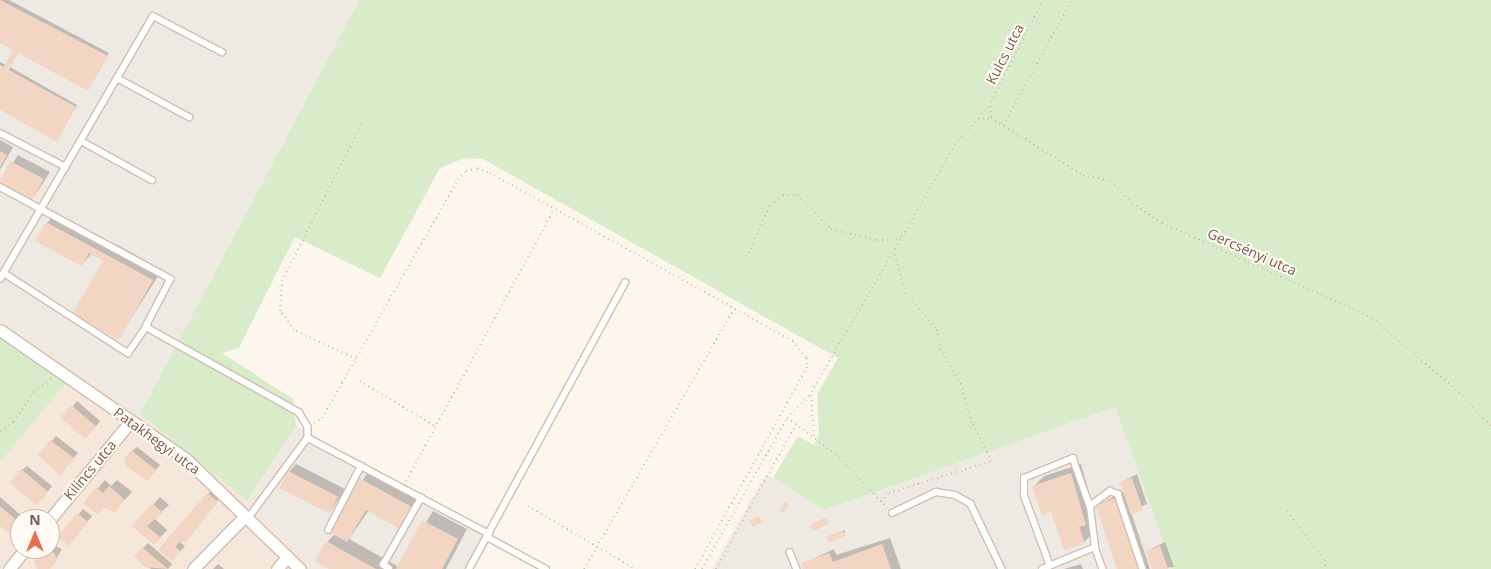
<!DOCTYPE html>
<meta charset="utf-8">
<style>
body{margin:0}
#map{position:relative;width:1491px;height:569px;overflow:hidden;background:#fdf6ec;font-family:"Open Sans",sans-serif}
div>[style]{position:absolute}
.residential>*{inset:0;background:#f5e8da}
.industrial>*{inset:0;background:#efe9e4}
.green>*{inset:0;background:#d8ecc9}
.shadow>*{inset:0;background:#0003}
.building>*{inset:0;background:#f3d5c3;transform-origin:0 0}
.path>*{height:2px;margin-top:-1px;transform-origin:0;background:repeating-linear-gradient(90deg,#d9b8a5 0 1px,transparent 0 5px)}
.roads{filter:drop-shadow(1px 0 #d1beb0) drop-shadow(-1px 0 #d1beb0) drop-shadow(0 1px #d1beb0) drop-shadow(0 -1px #d1beb0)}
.service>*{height:5.5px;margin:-2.75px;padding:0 2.75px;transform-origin:2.75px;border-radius:2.75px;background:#fff}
.minor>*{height:11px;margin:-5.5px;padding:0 5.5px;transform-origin:5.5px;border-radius:5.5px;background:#fff}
span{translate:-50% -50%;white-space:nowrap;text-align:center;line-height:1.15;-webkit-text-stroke:4px #fffaf3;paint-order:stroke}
.street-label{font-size:14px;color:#7a5c4d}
.north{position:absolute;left:10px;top:509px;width:50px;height:50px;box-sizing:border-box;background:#fffaf3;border:1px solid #cabbb1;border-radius:50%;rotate:0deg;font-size:14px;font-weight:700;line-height:20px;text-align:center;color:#7a5c4d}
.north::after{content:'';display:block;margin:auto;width:18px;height:22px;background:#e76f51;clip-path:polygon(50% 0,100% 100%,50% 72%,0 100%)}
</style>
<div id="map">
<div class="residential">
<div style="clip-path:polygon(evenodd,0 318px,140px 414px,247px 501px,316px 569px,0 569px,0 318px,20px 519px,50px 519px,50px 549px,20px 549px,20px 519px)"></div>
</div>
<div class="industrial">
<div style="clip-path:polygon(0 0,359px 0,140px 414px,0 318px)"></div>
<div style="clip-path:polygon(1115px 407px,1173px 569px,712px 569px,766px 474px,826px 510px)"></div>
<div style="clip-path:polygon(296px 425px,485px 533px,465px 569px,316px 569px,247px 501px)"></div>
</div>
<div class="green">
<div style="clip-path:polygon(359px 0,1491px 0,1491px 569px,1173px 569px,1115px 407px,825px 510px,773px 478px,798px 436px,814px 445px,819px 434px,817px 394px,838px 358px,483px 159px,464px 158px,440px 168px,380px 278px,295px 237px,239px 348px,222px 353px,293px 399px,296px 425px,247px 501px,140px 414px)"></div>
<div style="clip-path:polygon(4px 333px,69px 379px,0 462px,0 339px)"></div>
</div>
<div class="shadow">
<div style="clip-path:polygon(0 0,9px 0,109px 53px,88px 90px,18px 52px,10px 67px,77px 105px,57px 140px,0 108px,0 62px,6px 65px,14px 50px,0 42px)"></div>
<div style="clip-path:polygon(0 140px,13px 147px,0 170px)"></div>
<div style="clip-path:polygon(18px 155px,50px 172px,32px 200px,0 183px)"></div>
<div style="clip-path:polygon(54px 215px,113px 246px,111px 251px,118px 245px,162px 270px,118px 339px,105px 260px,92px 253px,82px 265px,47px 223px)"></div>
<div style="clip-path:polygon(77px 401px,100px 421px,91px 433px,64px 418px)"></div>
<div style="clip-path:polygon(56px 436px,78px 453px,65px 469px,40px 455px)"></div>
<div style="clip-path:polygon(137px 447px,160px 465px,147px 480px,132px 451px)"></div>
<div style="clip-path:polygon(296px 464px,345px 489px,330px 512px,289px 472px)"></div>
<div style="clip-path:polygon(1081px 464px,1095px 514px,1090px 519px,1094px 532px,1084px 542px,1034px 486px,1044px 476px)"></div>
<div style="clip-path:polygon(27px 466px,52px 486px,42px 499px,22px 470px)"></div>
<div style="clip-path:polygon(370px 469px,421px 497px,400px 527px,369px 510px,349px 539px,399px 567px,433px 511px,467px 529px,446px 569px,331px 569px,327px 542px,335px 534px,330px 531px)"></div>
<div style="clip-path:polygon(1137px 474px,1147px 504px,1131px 512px,1150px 569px,1118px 569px,1097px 505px,1125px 491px,1122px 482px)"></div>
<div style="clip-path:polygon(105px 480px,111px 486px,117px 480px,132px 492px,122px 503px,85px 503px)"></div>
<div style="clip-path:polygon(215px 486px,224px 494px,180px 542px,185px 546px,177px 555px,160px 549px)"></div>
<div style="clip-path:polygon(0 497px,23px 517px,14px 527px,0 524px)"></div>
<div style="clip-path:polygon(160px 497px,169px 505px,154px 518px,167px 530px,154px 544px,134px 526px)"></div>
<div style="clip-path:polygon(83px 509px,92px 516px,73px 540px,59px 537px)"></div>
<div style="clip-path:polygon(845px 530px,844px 535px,827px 538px,829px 536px)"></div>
<div style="clip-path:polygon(890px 538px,901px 569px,804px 569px,802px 564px,834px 549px,836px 555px)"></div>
<div style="clip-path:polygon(1165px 542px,1174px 567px,1153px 569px,1147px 551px)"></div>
<div style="clip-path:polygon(148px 543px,172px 564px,168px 569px,151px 569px,135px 557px)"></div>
<div style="clip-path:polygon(50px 544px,62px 549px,52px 566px,36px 566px)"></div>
<div style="clip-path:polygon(218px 564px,224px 569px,213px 569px)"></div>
<div style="clip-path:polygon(1081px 564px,1083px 569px,1064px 569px)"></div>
</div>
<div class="building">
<div style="clip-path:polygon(0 0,108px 56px,88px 91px,18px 53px,9px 70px,76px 107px,57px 142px,0 110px,0 65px,4px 67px,13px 50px,0 43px)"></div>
<div style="clip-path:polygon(0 151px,7px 155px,0 167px)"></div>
<div style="left:10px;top:161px;width:38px;height:25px;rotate:28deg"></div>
<div style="clip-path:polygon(46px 222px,153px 280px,119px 340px,72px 314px,103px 261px,89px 253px,82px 266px,35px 241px)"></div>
<div style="left:71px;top:405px;width:33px;height:17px;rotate:40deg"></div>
<div style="clip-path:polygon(50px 440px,74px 458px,60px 476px,38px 455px)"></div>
<div style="clip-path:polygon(131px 450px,156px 470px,147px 481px,126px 466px,124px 459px)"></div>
<div style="left:21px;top:469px;width:35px;height:18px;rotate:40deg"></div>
<div style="left:288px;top:471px;width:56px;height:19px;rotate:27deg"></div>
<div style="clip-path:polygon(1071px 473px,1086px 525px,1079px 527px,1085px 543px,1064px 550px,1051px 512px,1042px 515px,1032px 486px)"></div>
<div style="clip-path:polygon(359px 478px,412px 507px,400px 529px,366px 510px,347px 542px,329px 532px)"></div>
<div style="left:1132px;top:478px;width:34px;height:13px;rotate:71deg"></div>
<div style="clip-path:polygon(109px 486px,125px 500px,115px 512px,103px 508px,98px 515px,83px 503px,96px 487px,103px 493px)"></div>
<div style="clip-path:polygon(207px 493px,218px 502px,185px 543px,181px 540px,175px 547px,181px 551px,172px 561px,158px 550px)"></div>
<div style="left:1116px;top:498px;width:75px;height:22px;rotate:71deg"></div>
<div style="clip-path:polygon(785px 502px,789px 504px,784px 513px,780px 510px)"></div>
<div style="clip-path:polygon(152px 503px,163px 513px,147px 526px,161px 538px,154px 545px,132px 526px)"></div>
<div style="clip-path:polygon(0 506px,19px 522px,10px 534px,0 526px)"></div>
<div style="left:77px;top:513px;width:14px;height:31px;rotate:39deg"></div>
<div style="clip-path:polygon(758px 516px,762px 522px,753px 527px,750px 521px)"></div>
<div style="left:826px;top:517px;width:7px;height:18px;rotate:63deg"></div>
<div style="clip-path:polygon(422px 520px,458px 539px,442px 569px,396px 569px)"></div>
<div style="clip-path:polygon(843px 531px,845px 536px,828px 543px,826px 537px)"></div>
<div style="clip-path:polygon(326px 541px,376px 569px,329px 569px,315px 561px)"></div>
<div style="clip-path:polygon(882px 544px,891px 569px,803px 569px,801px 563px,829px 553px,833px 562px)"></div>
<div style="clip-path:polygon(1160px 546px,1168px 569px,1152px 569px,1146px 551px)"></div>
<div style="clip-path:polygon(50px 547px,58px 559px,50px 569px,37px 569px,34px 561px)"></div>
<div style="clip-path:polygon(142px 547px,168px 569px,145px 567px,134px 557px)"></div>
</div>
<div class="path">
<div style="left:991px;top:117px;width:15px;rotate:-90deg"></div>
<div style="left:991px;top:102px;width:114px;rotate:-63deg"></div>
<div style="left:978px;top:118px;width:16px;rotate:-45deg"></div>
<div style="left:991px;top:118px;width:108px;rotate:31.8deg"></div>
<div style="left:1083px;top:175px;width:29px;rotate:12deg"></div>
<div style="left:1111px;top:181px;width:30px;rotate:46deg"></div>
<div style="left:1132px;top:203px;width:36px;rotate:34deg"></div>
<div style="left:1162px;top:223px;width:230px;rotate:24.3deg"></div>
<div style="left:1372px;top:318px;width:109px;rotate:40.5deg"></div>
<div style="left:1455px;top:389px;width:52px;rotate:45.8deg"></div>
<div style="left:1003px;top:125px;width:143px;rotate:-61.1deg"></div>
<div style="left:749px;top:253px;width:52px;rotate:-66.4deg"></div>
<div style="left:770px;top:205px;width:16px;rotate:-38deg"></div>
<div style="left:783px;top:195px;width:14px"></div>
<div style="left:797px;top:195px;width:48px;rotate:45deg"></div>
<div style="left:831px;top:229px;width:47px;rotate:13.4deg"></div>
<div style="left:877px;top:240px;width:19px"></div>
<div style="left:896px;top:240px;width:11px;rotate:-38deg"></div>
<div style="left:356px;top:359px;width:68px;rotate:-154.9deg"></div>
<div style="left:294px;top:330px;width:24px;rotate:-126deg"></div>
<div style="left:280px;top:311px;width:30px;rotate:-86deg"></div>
<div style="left:282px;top:281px;width:179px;rotate:-63.1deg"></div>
<div style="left:360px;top:381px;width:87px;rotate:31deg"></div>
<div style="left:811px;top:395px;width:42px;rotate:85.9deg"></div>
<div style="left:787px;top:418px;width:65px;rotate:36.9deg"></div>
<div style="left:839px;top:457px;width:70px;rotate:46.7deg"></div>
<div style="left:314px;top:423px;width:9px;rotate:-32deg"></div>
<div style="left:322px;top:418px;width:274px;rotate:-60.3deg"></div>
<div style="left:458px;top:180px;width:12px;rotate:-48deg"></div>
<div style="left:466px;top:171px;width:12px;rotate:-14deg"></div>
<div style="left:478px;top:168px;width:13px;rotate:23deg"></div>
<div style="left:490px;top:173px;width:346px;rotate:29deg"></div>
<div style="left:793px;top:341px;width:22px;rotate:51deg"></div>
<div style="left:807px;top:358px;width:9px;rotate:90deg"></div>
<div style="left:807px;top:367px;width:231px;rotate:119deg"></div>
<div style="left:0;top:431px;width:17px;rotate:-33deg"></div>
<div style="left:14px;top:422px;width:37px;rotate:-57deg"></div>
<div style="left:34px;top:391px;width:21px;rotate:-37deg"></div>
<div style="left:406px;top:481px;width:310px;rotate:-61.4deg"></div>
<div style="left:881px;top:502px;width:12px;rotate:-48deg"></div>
<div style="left:889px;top:493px;width:108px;rotate:-17.3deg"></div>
<div style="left:992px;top:461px;width:43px;rotate:-117.8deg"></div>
<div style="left:972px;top:423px;width:41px;rotate:-105.8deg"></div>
<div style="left:961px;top:384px;width:39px;rotate:-120deg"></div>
<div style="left:941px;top:350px;width:23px;rotate:-103deg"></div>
<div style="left:936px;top:328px;width:45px;rotate:-131.4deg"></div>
<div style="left:906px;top:294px;width:45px;rotate:-105.6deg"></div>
<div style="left:528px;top:506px;width:125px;rotate:30.3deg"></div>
<div style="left:1287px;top:511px;width:62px;rotate:52.2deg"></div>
<div style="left:1325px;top:560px;width:9px;rotate:84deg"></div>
<div style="left:584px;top:569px;width:300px;rotate:-60deg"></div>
<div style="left:702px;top:569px;width:173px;rotate:-60.6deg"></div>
<div style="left:787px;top:418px;width:31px;rotate:-45deg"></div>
<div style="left:809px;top:396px;width:290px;rotate:-59.8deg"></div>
<div style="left:955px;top:145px;width:35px;rotate:-49deg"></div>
<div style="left:978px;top:119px;width:13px;rotate:-4deg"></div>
<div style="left:716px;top:569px;width:166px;rotate:-61.1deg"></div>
</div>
<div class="roads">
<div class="service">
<div style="left:119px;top:79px;width:80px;rotate:28.5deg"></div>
<div style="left:0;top:133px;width:74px;rotate:27.3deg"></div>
<div style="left:83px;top:142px;width:79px;rotate:28.8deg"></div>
<div style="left:0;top:187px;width:194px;rotate:28.3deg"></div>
<div style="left:171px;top:279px;width:54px;rotate:117.5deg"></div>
<div style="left:146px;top:327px;width:175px;rotate:29.1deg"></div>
<div style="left:299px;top:412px;width:17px;rotate:59deg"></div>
<div style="left:308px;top:427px;width:11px;rotate:90deg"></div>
<div style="left:308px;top:438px;width:101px;rotate:126.5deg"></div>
<div style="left:4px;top:273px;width:148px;rotate:32.8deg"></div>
<div style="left:128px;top:353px;width:32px;rotate:-55deg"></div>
<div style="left:0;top:279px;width:304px;rotate:-59.8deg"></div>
<div style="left:153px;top:16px;width:78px;rotate:27.6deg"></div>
<div style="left:308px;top:438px;width:205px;rotate:27.9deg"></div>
<div style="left:892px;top:513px;width:49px;rotate:-25.5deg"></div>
<div style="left:936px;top:492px;width:19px;rotate:9deg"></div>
<div style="left:955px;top:495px;width:18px;rotate:29deg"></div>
<div style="left:971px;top:504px;width:72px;rotate:64.5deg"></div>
<div style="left:328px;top:530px;width:72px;rotate:-62.7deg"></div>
<div style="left:487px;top:537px;width:67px;rotate:28.5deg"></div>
<div style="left:1095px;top:547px;width:23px;rotate:70deg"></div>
<div style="left:790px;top:552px;width:18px;rotate:68deg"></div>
<div style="left:1050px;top:566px;width:75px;rotate:-110.4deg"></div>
<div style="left:1024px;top:496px;width:18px;rotate:-90deg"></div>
<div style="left:1024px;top:478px;width:53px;rotate:-22.2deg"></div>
<div style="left:1073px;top:458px;width:51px;rotate:70.5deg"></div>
<div style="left:389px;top:569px;width:7px;rotate:-146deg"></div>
<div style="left:383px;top:565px;width:77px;rotate:-60.4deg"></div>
<div style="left:469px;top:569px;width:326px;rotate:-61.4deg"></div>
<div style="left:1042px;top:569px;width:57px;rotate:-22.5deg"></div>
<div style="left:1095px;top:547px;width:41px;rotate:-97deg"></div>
<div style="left:1090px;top:506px;width:25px;rotate:-37deg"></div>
<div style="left:1110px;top:491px;width:9px;rotate:21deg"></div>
<div style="left:1118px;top:494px;width:79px;rotate:71.6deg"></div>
</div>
<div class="minor">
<div style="left:0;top:330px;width:226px;rotate:34.7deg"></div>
<div style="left:186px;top:459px;width:158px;rotate:44deg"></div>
<div style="left:50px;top:519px;width:126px;rotate:-50.5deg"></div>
<div style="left:9px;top:569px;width:26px;rotate:-51deg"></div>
<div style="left:193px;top:569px;width:74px;rotate:-45.5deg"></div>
<div style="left:277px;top:569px;width:16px;rotate:-50deg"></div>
</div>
</div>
<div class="street-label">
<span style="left:1005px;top:54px;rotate:-63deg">Kulcs utca</span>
<span style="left:1252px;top:252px;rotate:24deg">Gercsényi utca</span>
<span style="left:157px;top:441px;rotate:36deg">Patakhegyi utca</span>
<span style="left:90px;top:470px;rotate:-50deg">Kilincs utca</span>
</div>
<div class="north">N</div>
</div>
